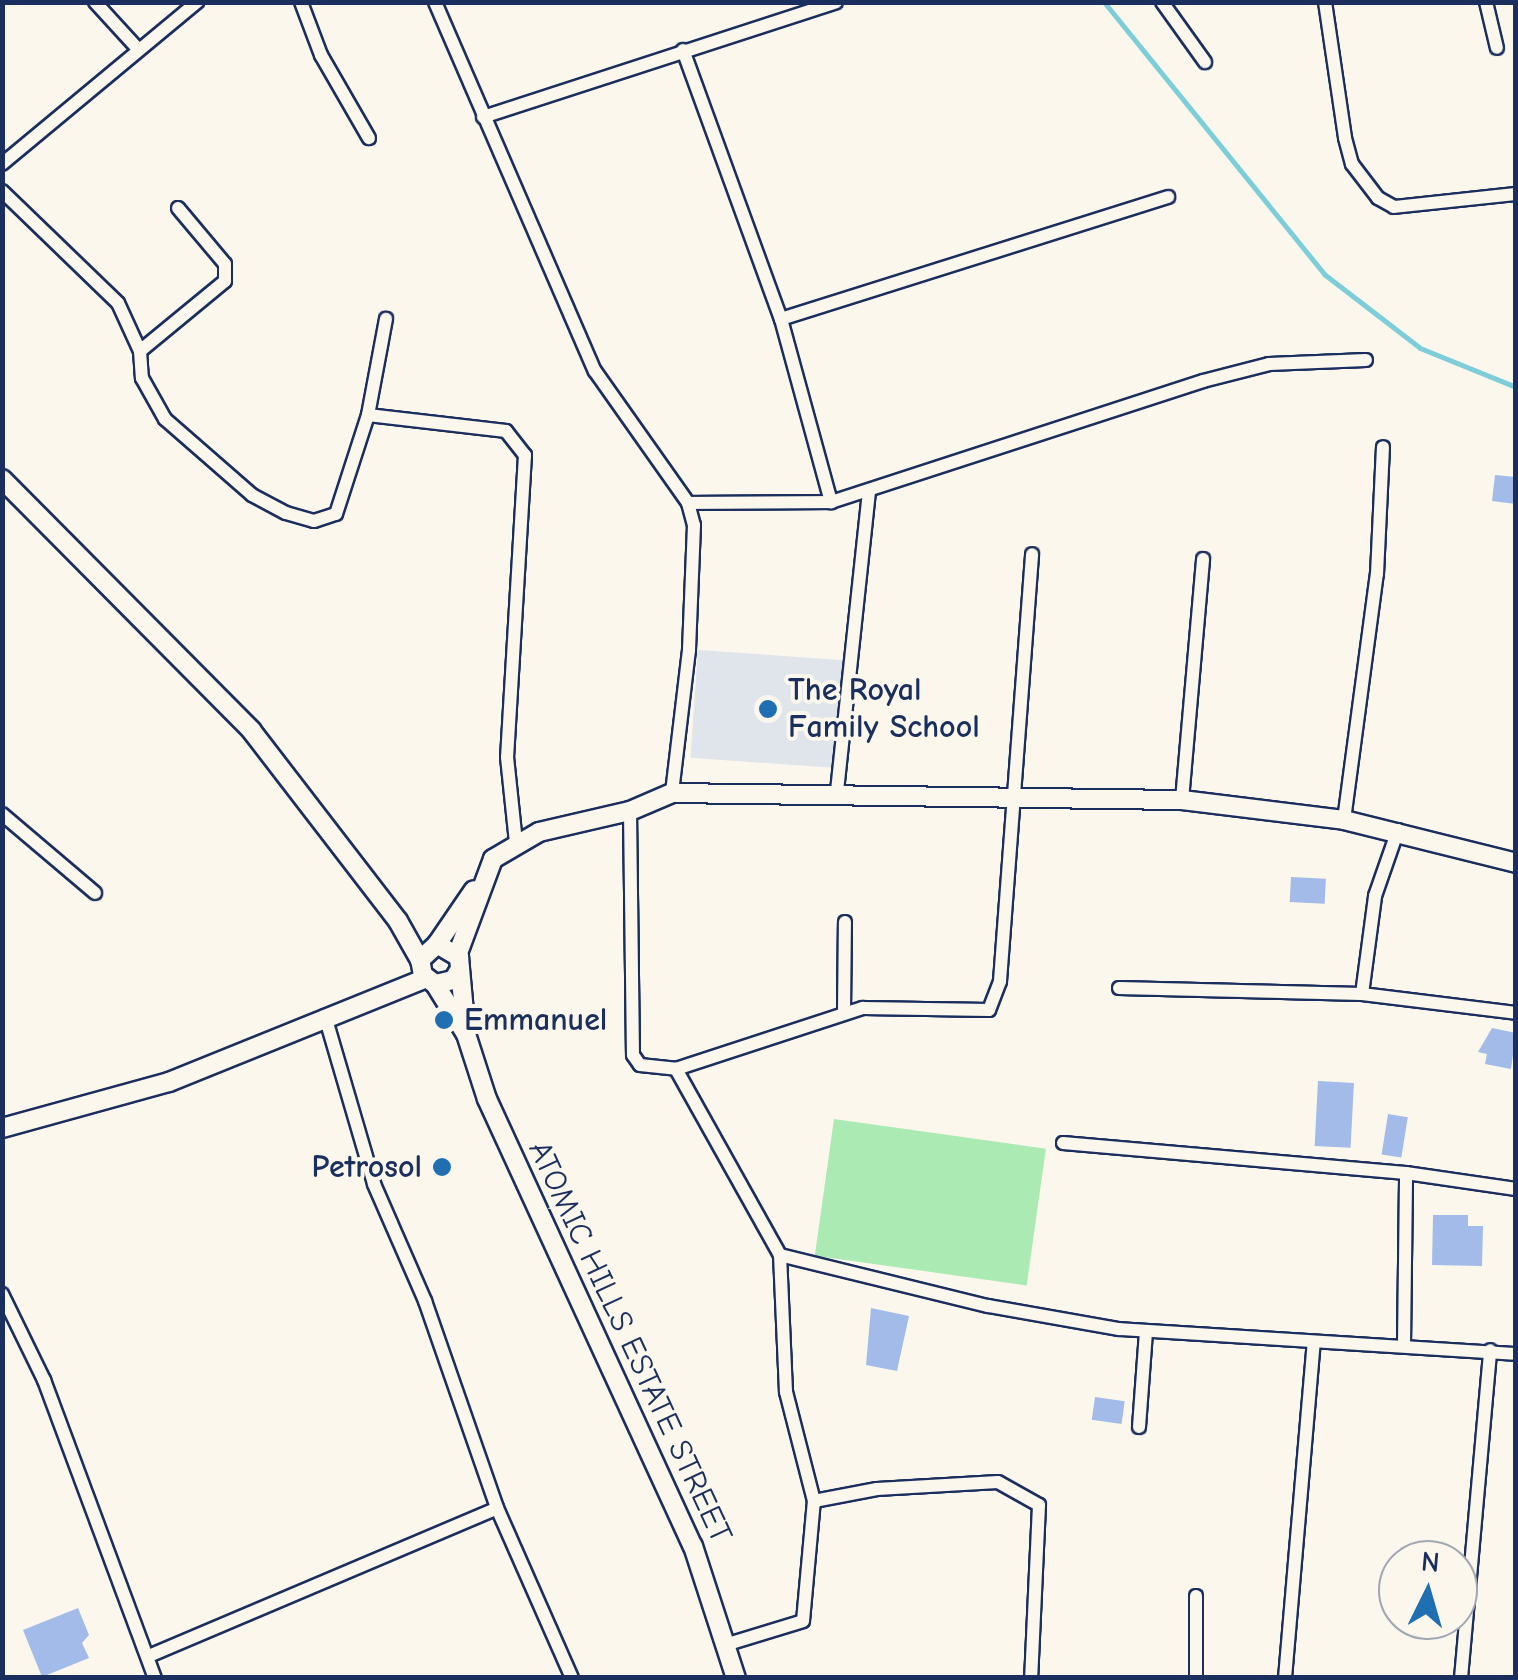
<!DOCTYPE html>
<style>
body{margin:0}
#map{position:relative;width:1518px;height:1680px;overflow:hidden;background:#fbf7ec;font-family:"Comic Neue",sans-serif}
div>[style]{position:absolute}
.built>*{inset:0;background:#e0e5eb;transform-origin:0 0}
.green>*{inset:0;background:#abebb3;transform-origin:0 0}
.stream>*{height:5px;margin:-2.5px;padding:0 2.5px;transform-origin:2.5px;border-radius:2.5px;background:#7eceda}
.building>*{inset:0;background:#a2bbe8;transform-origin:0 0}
.roads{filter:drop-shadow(2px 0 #1b2f5e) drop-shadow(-2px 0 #1b2f5e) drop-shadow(0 2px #1b2f5e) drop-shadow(0 -2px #1b2f5e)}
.street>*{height:12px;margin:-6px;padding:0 6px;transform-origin:6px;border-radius:6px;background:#fbf7ec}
.secondary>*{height:18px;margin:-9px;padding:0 9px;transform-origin:9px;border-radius:9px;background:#fbf7ec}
.dots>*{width:28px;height:28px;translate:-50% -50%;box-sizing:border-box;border:5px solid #fbf7ec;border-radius:50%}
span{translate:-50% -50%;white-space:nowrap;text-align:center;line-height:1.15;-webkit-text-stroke:8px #fbf7ec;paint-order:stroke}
.poi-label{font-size:32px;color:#1b2f5e;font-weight:700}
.left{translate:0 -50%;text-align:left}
.right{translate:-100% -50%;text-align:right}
.street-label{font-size:32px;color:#1b2f5e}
.frame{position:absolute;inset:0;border:5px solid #1b2f5e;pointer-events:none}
.north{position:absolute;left:1378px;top:1540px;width:100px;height:100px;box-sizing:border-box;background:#fbf7ec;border:2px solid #a1a7b3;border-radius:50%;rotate:5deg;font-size:28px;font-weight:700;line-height:40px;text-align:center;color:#1b2f5e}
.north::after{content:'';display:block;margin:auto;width:35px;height:45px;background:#1f6fb2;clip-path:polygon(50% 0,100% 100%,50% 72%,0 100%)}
</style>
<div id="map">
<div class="built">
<div style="left:698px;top:650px;width:147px;height:108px;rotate:4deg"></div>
</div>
<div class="green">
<div style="left:834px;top:1119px;width:214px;height:138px;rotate:8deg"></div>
</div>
<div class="stream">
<div style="left:1104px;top:2px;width:350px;rotate:51deg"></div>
<div style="left:1324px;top:274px;width:121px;rotate:37.6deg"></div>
<div style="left:1420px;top:348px;width:104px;rotate:22.1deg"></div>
</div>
<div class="building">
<div style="clip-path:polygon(1495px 475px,1516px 477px,1516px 504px,1492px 501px)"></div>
<div style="left:1291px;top:877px;width:35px;height:25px;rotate:3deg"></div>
<div style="clip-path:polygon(1492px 1028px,1516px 1033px,1511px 1069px,1485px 1064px,1487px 1054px,1478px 1052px)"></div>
<div style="left:1318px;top:1081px;width:36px;height:65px;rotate:3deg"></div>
<div style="left:1388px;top:1114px;width:20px;height:41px;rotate:9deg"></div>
<div style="clip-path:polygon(1433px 1215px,1468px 1215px,1468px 1226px,1483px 1226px,1482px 1266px,1432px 1265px)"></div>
<div style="clip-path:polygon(871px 1308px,909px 1316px,897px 1371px,866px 1365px)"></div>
<div style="left:1095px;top:1397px;width:30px;height:23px;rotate:8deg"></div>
<div style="clip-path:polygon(78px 1608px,89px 1635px,82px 1643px,89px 1658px,42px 1677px,23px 1630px)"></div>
</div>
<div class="roads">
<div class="street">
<div style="left:95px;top:2px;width:64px;rotate:47.5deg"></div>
<div style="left:301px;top:2px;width:57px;rotate:69.3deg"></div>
<div style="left:321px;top:55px;width:96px;rotate:60deg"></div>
<div style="left:435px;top:2px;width:402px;rotate:66.6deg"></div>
<div style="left:595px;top:371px;width:161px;rotate:54.8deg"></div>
<div style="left:688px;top:503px;width:23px;rotate:75deg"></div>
<div style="left:694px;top:525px;width:125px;rotate:92.3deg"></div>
<div style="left:689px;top:650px;width:144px;rotate:96.8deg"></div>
<div style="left:1162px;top:2px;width:74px;rotate:54.4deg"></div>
<div style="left:1325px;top:2px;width:137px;rotate:81.6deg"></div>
<div style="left:1345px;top:138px;width:27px;rotate:75deg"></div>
<div style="left:1352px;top:164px;width:43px;rotate:52.6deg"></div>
<div style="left:1378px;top:198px;width:18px;rotate:29deg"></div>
<div style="left:1394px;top:207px;width:123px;rotate:-6.1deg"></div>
<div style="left:1486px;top:2px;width:47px;rotate:76.6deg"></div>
<div style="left:683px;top:50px;width:286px;rotate:70deg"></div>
<div style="left:781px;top:319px;width:190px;rotate:74.7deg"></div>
<div style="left:483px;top:117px;width:371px;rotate:-18deg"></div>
<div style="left:2px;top:164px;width:254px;rotate:-39.7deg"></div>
<div style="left:2px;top:191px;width:161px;rotate:44deg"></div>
<div style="left:118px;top:303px;width:53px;rotate:65.4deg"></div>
<div style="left:140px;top:351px;width:27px;rotate:86deg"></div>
<div style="left:142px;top:378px;width:47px;rotate:60.7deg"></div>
<div style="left:165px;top:419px;width:116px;rotate:41.1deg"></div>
<div style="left:252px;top:495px;width:38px;rotate:28deg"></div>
<div style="left:286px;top:513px;width:29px;rotate:16deg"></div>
<div style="left:314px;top:521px;width:23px;rotate:-18deg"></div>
<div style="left:336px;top:514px;width:104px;rotate:-72.1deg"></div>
<div style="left:368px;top:415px;width:98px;rotate:-79.4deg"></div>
<div style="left:781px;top:319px;width:406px;rotate:-17.5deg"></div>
<div style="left:140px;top:351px;width:110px;rotate:-39.5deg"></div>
<div style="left:225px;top:281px;width:17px;rotate:-90deg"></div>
<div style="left:225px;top:264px;width:73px;rotate:-130deg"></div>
<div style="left:368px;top:415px;width:139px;rotate:6.6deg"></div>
<div style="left:506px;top:431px;width:31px;rotate:52deg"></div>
<div style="left:525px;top:455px;width:303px;rotate:93.4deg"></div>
<div style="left:507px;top:757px;width:86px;rotate:84deg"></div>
<div style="left:688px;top:503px;width:143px;rotate:-0.4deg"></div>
<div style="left:831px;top:502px;width:391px;rotate:-18deg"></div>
<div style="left:1203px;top:381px;width:68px;rotate:-14.4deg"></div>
<div style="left:1269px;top:364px;width:97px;rotate:-2.4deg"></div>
<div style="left:837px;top:791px;width:301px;rotate:-83.9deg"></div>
<div style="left:1182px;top:800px;width:242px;rotate:-85deg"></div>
<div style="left:630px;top:811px;width:244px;rotate:89.3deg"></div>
<div style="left:633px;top:1055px;width:12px;rotate:55deg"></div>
<div style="left:640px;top:1065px;width:36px;rotate:6deg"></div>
<div style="left:676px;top:1069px;width:213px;rotate:60.8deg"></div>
<div style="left:780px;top:1255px;width:214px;rotate:13.8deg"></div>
<div style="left:988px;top:1306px;width:133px;rotate:10deg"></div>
<div style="left:1119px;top:1329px;width:398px;rotate:3.6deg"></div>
<div style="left:2px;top:814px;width:122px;rotate:40.3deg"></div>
<div style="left:1344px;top:820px;width:248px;rotate:-82.4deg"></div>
<div style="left:1377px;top:574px;width:127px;rotate:-87.3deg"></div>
<div style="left:1119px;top:988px;width:243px;rotate:1.4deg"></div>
<div style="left:1362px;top:994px;width:155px;rotate:7deg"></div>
<div style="left:1362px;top:994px;width:99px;rotate:-82.4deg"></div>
<div style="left:1375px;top:896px;width:70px;rotate:-70.8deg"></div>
<div style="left:844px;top:1012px;width:90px;rotate:-89.4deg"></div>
<div style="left:325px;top:1016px;width:175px;rotate:73.7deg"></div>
<div style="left:374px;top:1184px;width:128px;rotate:66.4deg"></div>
<div style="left:425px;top:1301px;width:219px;rotate:70.8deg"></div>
<div style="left:497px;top:1508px;width:186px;rotate:66.2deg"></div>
<div style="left:676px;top:1069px;width:197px;rotate:-18.1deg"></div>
<div style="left:863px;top:1008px;width:126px;rotate:0.9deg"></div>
<div style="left:989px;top:1010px;width:31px;rotate:-69deg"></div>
<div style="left:1000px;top:981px;width:428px;rotate:-85.7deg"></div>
<div style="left:1063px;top:1143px;width:344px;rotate:5deg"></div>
<div style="left:1406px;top:1173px;width:111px;rotate:8.3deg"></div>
<div style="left:2px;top:1294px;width:96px;rotate:64deg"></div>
<div style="left:44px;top:1380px;width:318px;rotate:69.6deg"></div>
<div style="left:1404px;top:1344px;width:171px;rotate:-89.3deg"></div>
<div style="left:1139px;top:1427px;width:95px;rotate:-85.8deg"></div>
<div style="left:814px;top:1501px;width:64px;rotate:-10.8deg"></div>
<div style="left:877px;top:1489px;width:121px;rotate:-3.3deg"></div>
<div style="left:998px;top:1482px;width:47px;rotate:29.3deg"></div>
<div style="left:1039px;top:1505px;width:173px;rotate:92.6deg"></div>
<div style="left:728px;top:1644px;width:78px;rotate:-17deg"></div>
<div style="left:803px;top:1621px;width:121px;rotate:-84.8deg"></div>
<div style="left:814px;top:1501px;width:113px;rotate:-104.4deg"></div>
<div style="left:786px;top:1392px;width:137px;rotate:-92.5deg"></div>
<div style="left:149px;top:1656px;width:378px;rotate:-23deg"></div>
<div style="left:1196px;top:1678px;width:82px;rotate:-90deg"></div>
<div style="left:1285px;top:1678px;width:337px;rotate:-85.1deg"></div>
<div style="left:1461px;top:1678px;width:329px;rotate:-84.9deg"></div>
</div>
<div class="secondary">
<div style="left:2px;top:479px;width:354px;rotate:45.2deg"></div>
<div style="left:251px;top:730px;width:241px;rotate:52.4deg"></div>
<div style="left:398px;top:921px;width:45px;rotate:60.6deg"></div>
<div style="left:437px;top:944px;width:65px;rotate:-55.6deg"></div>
<div style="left:458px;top:953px;width:100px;rotate:-69.6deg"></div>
<div style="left:493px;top:859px;width:53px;rotate:-30.4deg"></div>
<div style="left:539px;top:832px;width:93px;rotate:-13deg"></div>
<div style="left:630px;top:811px;width:46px;rotate:-23.2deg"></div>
<div style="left:672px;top:793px;width:510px;rotate:0.79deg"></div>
<div style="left:1182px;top:800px;width:163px;rotate:7deg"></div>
<div style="left:1344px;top:820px;width:177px;rotate:14deg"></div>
<div style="left:460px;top:969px;width:13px;rotate:122deg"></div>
<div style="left:453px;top:980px;width:18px;rotate:167deg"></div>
<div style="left:435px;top:984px;width:15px;rotate:-143deg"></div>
<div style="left:423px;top:975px;width:15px;rotate:-101deg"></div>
<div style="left:420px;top:960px;width:23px;rotate:-43deg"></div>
<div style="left:437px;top:944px;width:26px;rotate:31deg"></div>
<div style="left:459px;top:957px;width:77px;rotate:84.8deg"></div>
<div style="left:466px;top:1034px;width:68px;rotate:72.1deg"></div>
<div style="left:487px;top:1099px;width:492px;rotate:65.3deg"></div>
<div style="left:693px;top:1546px;width:139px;rotate:72deg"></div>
<div style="left:435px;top:984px;width:59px;rotate:58.2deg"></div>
<div style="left:2px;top:1128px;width:173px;rotate:-15.4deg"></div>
<div style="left:169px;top:1082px;width:277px;rotate:-22deg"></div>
</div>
</div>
<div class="dots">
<div style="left:768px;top:709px;background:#1f6fb2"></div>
<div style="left:444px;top:1020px;background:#1f6fb2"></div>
<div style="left:442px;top:1167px;background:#1f6fb2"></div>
</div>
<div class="poi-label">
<span class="left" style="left:788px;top:709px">The Royal<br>Family School</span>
<span class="left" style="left:464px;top:1020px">Emmanuel</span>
<span class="right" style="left:422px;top:1167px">Petrosol</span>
</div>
<div class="street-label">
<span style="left:630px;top:1342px;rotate:65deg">ATOMIC HILLS ESTATE STREET</span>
</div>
<div class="frame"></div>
<div class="north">N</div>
</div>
